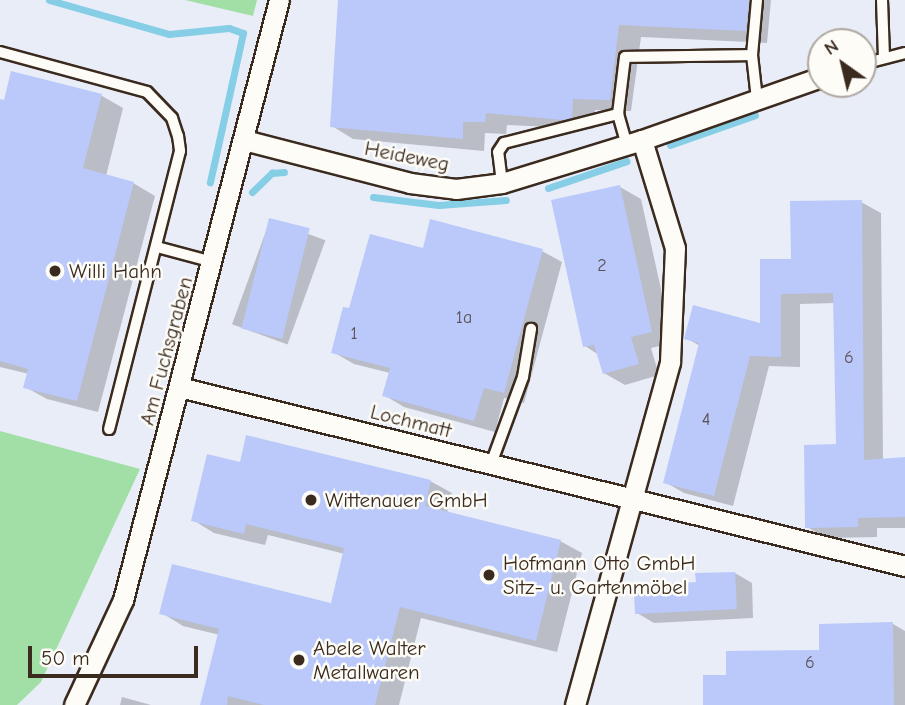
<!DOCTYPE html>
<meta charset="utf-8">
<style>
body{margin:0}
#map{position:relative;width:905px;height:705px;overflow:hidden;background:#e9edf8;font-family:"Comic Neue",sans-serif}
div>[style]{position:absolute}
.green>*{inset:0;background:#a1dfa6}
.shadow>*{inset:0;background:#0003;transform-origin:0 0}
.stream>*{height:7px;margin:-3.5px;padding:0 3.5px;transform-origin:3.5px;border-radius:3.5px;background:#85cee6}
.building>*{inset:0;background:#bac9fa;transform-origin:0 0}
.roads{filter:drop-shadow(2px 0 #3b2a1e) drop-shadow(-2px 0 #3b2a1e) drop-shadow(0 2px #3b2a1e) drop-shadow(0 -2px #3b2a1e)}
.service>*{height:10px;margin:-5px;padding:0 5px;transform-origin:5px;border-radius:5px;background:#fdfcf7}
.minor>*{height:19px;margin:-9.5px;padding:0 9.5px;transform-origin:9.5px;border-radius:9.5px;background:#fdfcf7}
.dots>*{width:19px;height:19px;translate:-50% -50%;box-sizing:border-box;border:4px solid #fdfcf7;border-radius:50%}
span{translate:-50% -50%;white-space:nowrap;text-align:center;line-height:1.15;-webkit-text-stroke:5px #fdfcf7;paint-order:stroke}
.number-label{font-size:18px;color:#5b5255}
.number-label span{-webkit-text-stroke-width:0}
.street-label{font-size:21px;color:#3b2a1e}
.poi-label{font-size:21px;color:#3b2a1e}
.left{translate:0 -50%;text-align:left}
.north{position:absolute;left:807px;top:28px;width:70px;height:70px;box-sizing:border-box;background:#fdfcf7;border:2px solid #afa8a0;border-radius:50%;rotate:326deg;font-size:19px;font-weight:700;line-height:28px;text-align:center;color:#3b2a1e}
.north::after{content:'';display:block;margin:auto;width:24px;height:32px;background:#3b2a1e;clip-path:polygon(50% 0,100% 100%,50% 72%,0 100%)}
.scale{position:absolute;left:28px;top:646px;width:170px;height:32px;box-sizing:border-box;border:4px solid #3b2a1e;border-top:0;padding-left:9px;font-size:21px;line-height:24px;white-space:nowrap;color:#3b2a1e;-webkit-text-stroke:5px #fdfcf7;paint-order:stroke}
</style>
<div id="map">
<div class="green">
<div style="clip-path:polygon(185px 0,257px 0,253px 16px)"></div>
<div style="clip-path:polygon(0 431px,140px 469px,41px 682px,17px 705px,0 705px)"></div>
</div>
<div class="shadow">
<div style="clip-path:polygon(339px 0,771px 0,767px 43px,641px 37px,631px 111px,595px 110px,593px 129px,507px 125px,506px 134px,485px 133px,484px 151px,353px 139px,332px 126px)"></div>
<div style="clip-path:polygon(12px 73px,102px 96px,123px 108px,106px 176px,133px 183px,155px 196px,98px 412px,47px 399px,25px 387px,29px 374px,0 367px,0 101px,5px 102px)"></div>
<div style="clip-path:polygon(620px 187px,641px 199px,673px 343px,651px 348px,659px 375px,625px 385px,604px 373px,599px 355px,585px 346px)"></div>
<div style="clip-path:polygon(861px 202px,881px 213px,883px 460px,905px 458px,905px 528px,877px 528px,877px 537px,826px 538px,807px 527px,837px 446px,835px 303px,800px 304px,800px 367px,769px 366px,733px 506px,684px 493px,665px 482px,700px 346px,686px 338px,762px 325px,793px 261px)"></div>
<div style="left:270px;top:220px;width:59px;height:111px;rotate:20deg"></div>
<div style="clip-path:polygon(424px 250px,542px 251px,562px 262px,524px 403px,504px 398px,495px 432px,404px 407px,384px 395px,390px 373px,354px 364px,333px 352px,351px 311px)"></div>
<div style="clip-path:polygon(241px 464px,430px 481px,452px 493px,447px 513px,560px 541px,582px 553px,557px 652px,421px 618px,399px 705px,202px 705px,220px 635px,183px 626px,162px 613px,332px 605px,345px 554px,268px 535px,265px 545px,214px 533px,193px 520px)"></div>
<div style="clip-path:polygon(735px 573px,752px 583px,753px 618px,654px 623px,637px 613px,663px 593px)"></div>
<div style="clip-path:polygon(893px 624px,905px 631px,905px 705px,705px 705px,728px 676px,821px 651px)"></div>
<div style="clip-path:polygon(122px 697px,151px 705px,120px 705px)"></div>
</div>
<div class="stream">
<div style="left:49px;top:0;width:125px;rotate:15.8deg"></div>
<div style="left:169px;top:34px;width:60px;rotate:-5.7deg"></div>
<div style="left:229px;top:28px;width:15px;rotate:20deg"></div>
<div style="left:243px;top:33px;width:153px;rotate:102.5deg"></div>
<div style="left:670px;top:145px;width:90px;rotate:-19.4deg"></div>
<div style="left:548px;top:188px;width:83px;rotate:-18.9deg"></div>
<div style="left:252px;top:192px;width:28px;rotate:-44deg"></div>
<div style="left:272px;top:173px;width:12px;rotate:-5deg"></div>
<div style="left:373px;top:197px;width:66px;rotate:6.9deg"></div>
<div style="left:439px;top:205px;width:67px;rotate:-4.3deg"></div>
</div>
<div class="building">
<div style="clip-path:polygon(338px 0,749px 0,746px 31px,619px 25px,610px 100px,573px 99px,572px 118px,563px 120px,486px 113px,485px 122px,463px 122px,463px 139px,330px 127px)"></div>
<div style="clip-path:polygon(11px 71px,102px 94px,83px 168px,134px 182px,77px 401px,23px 388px,28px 369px,0 361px,0 99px,4px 100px)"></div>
<div style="clip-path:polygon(620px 185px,652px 332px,631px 337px,639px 364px,603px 374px,594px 345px,583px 347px,551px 200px)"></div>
<div style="clip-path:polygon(862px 200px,864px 460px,905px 457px,905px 517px,858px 518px,858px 527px,805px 528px,804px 445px,836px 444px,833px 293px,781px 294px,781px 357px,750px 356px,714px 496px,663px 483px,699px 343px,684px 339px,693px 305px,760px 323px,760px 259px,791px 259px,790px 201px)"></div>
<div style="left:269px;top:218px;width:42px;height:114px;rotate:14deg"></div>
<div style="clip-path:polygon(430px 219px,543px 249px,504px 393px,484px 388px,474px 421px,382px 396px,390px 368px,331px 353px,343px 307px,349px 308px,370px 234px,423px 248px)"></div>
<div style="clip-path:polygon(246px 435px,431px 480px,425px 506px,561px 540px,536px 641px,400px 607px,375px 705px,264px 705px,228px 696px,227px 705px,200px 705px,219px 629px,159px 614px,172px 564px,331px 603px,344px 548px,246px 524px,244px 534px,191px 521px,207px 454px,240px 462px)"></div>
<div style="clip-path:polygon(735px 572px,737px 609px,635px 614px,634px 593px,661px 592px,661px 584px,696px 582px,695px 573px)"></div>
<div style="clip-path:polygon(893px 622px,894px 705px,703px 705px,703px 675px,726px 675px,726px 651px,819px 650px,819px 624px)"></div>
</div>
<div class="roads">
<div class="service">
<div style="left:882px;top:0;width:58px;rotate:88deg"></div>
<div style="left:0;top:52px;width:152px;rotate:15.2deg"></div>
<div style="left:147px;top:92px;width:36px;rotate:46deg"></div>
<div style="left:172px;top:118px;width:19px;rotate:72deg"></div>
<div style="left:178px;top:136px;width:15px;rotate:82deg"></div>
<div style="left:180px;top:151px;width:287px;rotate:104.3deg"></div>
<div style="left:863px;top:64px;width:43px;rotate:-14.7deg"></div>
<div style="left:757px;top:99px;width:44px;rotate:-96.5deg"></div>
<div style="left:752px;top:55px;width:55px;rotate:-84.8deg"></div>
<div style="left:618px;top:114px;width:32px;rotate:74deg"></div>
<div style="left:502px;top:183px;width:31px;rotate:-97deg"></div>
<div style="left:498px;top:152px;width:11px;rotate:-56deg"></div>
<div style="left:504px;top:143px;width:118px;rotate:-14.3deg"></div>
<div style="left:618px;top:114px;width:57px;rotate:-83deg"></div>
<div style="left:625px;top:57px;width:127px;rotate:-0.9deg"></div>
<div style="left:157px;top:247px;width:58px;rotate:15deg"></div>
<div style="left:491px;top:464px;width:93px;rotate:-69.8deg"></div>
<div style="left:523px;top:377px;width:49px;rotate:-80.5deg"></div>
</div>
<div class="minor">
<div style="left:244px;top:140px;width:171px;rotate:14.5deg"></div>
<div style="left:410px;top:183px;width:46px;rotate:7.4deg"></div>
<div style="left:456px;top:189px;width:46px;rotate:-7.4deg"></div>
<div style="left:502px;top:183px;width:146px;rotate:-17.1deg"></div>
<div style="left:642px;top:140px;width:190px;rotate:-19.4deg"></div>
<div style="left:179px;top:387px;width:748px;rotate:13.85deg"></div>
<div style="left:74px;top:705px;width:116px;rotate:-65deg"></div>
<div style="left:123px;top:600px;width:620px;rotate:-75.43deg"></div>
<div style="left:575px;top:705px;width:356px;rotate:-74.5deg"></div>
<div style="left:670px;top:362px;width:114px;rotate:-87.5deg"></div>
<div style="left:675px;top:248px;width:113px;rotate:-107deg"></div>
</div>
</div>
<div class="dots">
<div style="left:55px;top:271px;background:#3b2a1e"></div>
<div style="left:311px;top:500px;background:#3b2a1e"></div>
<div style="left:489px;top:575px;background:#3b2a1e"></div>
<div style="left:299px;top:660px;background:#3b2a1e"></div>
</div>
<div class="number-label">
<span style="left:602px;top:266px">2</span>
<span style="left:464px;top:318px">1a</span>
<span style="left:354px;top:334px">1</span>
<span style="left:849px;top:358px">6</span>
<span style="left:706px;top:420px">4</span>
<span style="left:810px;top:663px">6</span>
</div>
<div class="street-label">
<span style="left:407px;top:156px;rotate:11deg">Heideweg</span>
<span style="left:166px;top:351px;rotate:-75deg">Am Fuchsgraben</span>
<span style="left:411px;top:421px;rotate:14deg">Lochmatt</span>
</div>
<div class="poi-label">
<span class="left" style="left:69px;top:271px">Willi Hahn</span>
<span class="left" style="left:325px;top:500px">Wittenauer GmbH</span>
<span class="left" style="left:503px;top:575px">Hofmann Otto GmbH<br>Sitz- u. Gartenmöbel</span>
<span class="left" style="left:313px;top:660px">Abele Walter<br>Metallwaren</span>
</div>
<div class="north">N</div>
<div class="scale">50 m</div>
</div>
